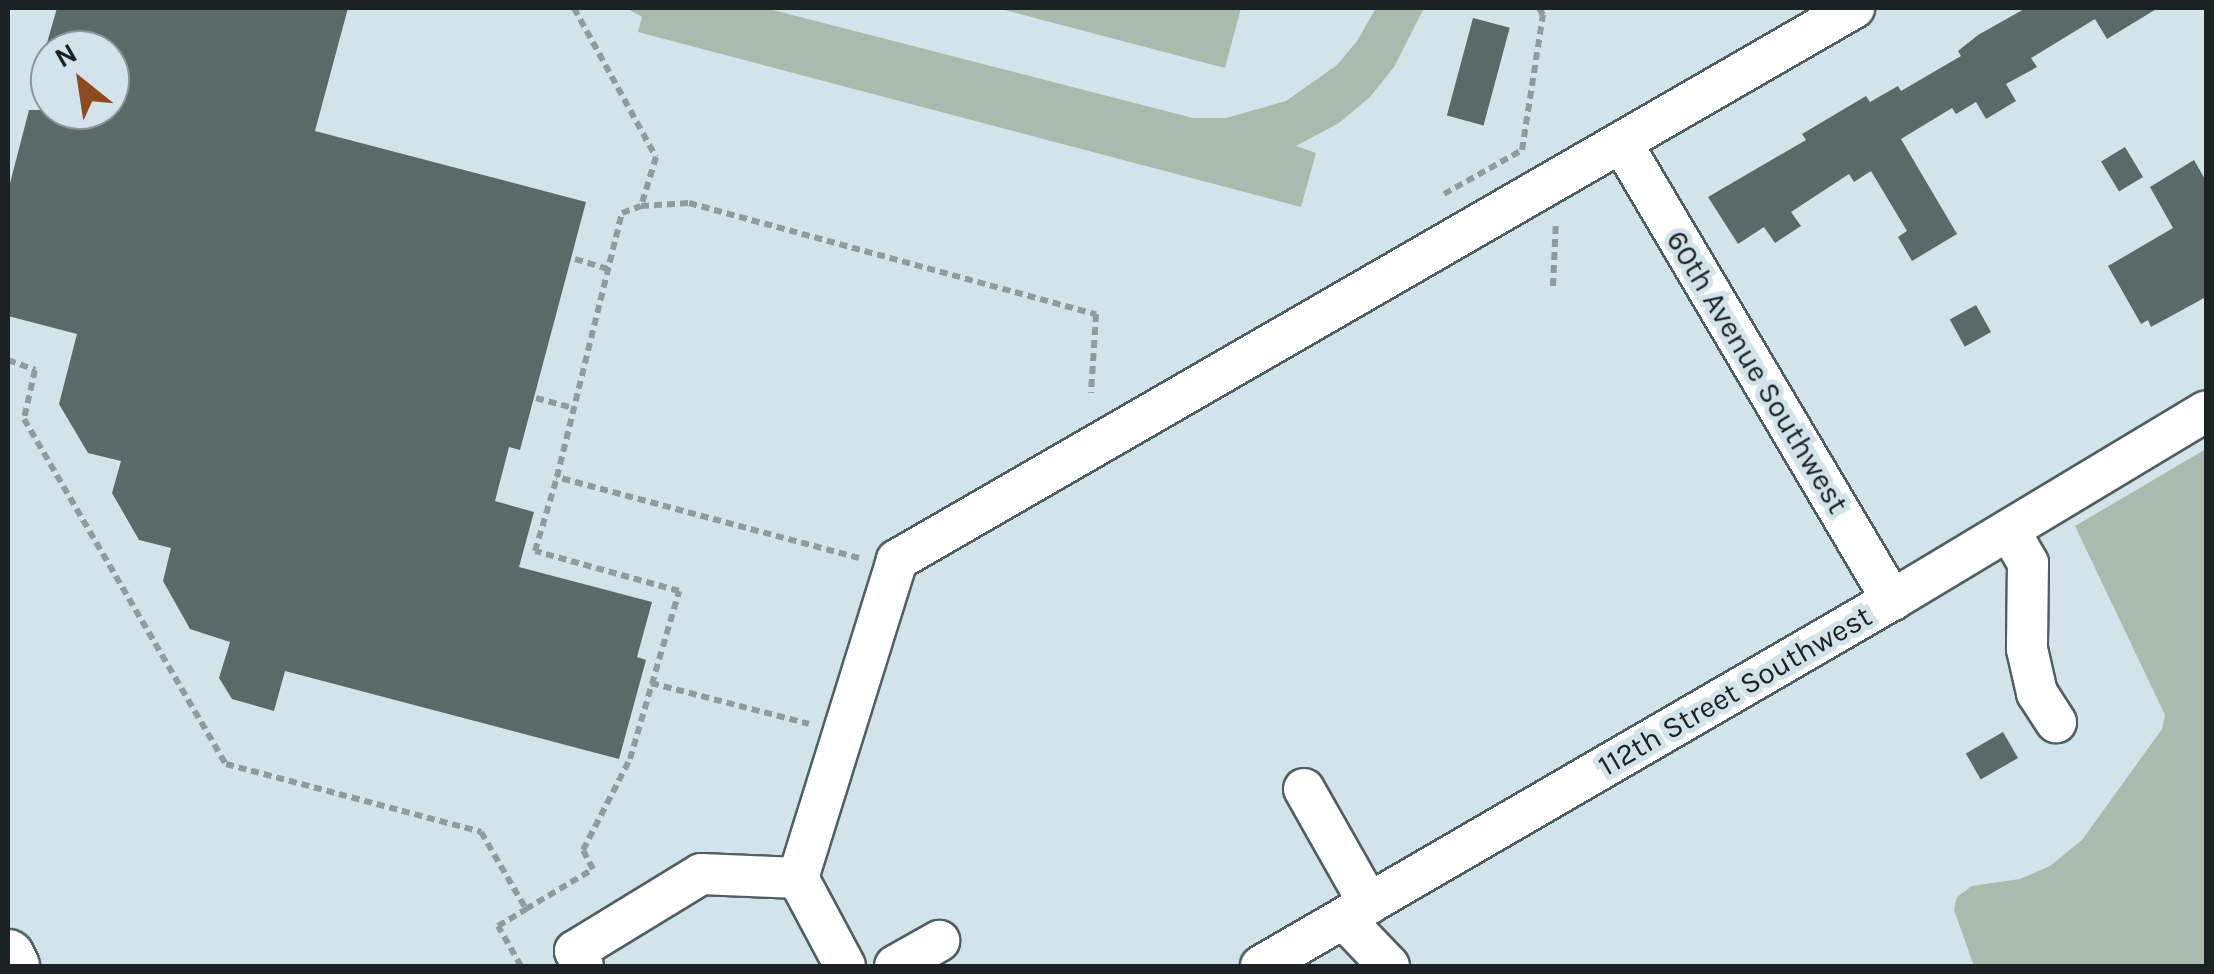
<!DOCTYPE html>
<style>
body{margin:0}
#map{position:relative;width:2214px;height:974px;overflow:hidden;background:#d2e4e9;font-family:Karla,sans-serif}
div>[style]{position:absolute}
.green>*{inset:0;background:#a9bbac}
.building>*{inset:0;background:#5a6a67;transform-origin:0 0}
.path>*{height:6px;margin-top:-3px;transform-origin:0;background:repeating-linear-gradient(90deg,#8e9ca0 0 8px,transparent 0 13px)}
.roads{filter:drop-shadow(2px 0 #505f63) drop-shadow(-2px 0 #505f63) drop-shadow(0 2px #505f63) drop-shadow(0 -2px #505f63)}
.minor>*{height:40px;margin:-20px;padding:0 20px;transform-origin:20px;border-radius:20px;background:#fff}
.major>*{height:52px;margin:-26px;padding:0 26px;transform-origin:26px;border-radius:26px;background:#fff}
span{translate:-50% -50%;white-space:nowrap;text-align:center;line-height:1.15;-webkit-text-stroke:10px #d2e4e9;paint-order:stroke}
.street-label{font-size:30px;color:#1b2224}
.frame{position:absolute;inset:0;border:10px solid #1b2224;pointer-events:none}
.north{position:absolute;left:30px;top:30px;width:100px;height:100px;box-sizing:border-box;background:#d2e4e9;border:2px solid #89969a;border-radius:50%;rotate:330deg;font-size:28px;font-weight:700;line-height:40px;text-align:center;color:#1b2224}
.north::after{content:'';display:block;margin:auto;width:35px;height:45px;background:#8e4a1e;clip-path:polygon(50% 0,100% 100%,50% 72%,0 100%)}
</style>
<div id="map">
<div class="green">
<div style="clip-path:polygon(626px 8px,765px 8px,1193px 118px,1226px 118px,1286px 101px,1337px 65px,1357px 41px,1376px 8px,1424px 8px,1394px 67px,1370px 97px,1339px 123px,1296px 146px,1316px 153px,1301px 207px,638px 32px,642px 17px)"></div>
<div style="clip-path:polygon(997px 8px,1241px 8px,1225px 68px)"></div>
<div style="clip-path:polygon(2206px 449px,2206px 966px,1974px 966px,1954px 910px,1957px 897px,1972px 886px,2020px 879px,2050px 866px,2082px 840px,2162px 729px,2165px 715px,2075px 526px)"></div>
</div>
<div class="building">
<div style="clip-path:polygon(57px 8px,348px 8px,315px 131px,586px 202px,520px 450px,509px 447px,495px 501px,534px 512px,519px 567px,652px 602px,637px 657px,646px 660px,619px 759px,285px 671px,274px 711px,232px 699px,219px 678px,230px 642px,190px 629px,163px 581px,171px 548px,139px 540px,112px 493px,121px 461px,88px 453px,59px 404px,77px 334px,8px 316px,8px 191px,29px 110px,110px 110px,110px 50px,45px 50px)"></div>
<div style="clip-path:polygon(2026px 8px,2158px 8px,2107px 39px,2095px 19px,2031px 58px,2037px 67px,2006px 84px,2016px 101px,1986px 119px,1976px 102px,1956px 114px,1952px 108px,1901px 139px,1957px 234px,1912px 261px,1898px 237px,1907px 231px,1871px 171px,1854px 182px,1849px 174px,1791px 212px,1801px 226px,1775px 243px,1764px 227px,1738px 244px,1708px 197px,1806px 140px,1802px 134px,1866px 96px,1870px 102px,1898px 86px,1901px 91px,1961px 56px,1958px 51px,1978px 35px)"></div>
<div style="left:1473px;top:18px;width:38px;height:101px;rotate:15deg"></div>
<div style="left:2125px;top:147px;width:35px;height:28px;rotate:59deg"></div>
<div style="clip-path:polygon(2194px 160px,2206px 181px,2206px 297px,2151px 327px,2148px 320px,2141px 324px,2108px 266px,2173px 228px,2150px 187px)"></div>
<div style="left:1976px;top:305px;width:31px;height:30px;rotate:61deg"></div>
<div style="left:2003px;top:732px;width:30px;height:43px;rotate:60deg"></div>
</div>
<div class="path">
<div style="left:574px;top:8px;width:170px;rotate:61.2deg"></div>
<div style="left:656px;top:157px;width:51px;rotate:107deg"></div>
<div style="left:1444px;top:194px;width:90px;rotate:-29.4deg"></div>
<div style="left:1522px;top:150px;width:137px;rotate:-81.2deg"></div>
<div style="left:1543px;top:15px;width:8px;rotate:-120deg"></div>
<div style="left:575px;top:259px;width:34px;rotate:17deg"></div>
<div style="left:1553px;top:286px;width:65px;rotate:-87.4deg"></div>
<div style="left:8px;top:360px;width:29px;rotate:20deg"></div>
<div style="left:35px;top:370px;width:50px;rotate:102.7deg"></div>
<div style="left:24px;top:419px;width:400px;rotate:59.7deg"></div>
<div style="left:226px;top:764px;width:264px;rotate:14.9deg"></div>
<div style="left:481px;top:832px;width:89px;rotate:59.7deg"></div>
<div style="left:526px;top:909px;width:78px;rotate:-30.8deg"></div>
<div style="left:593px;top:869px;width:21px;rotate:-118deg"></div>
<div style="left:583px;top:850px;width:102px;rotate:-62.7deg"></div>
<div style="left:630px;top:759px;width:175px;rotate:-73.7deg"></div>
<div style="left:679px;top:591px;width:149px;rotate:-164.5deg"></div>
<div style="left:535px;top:551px;width:77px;rotate:-73.4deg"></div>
<div style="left:536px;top:398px;width:39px;rotate:15deg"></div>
<div style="left:859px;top:558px;width:313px;rotate:-165deg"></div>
<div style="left:557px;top:477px;width:272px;rotate:-76.2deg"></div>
<div style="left:622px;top:213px;width:20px;rotate:-20deg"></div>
<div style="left:641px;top:206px;width:48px;rotate:-3.6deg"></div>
<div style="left:689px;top:203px;width:422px;rotate:15.3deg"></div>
<div style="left:1096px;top:314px;width:79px;rotate:93.6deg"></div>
<div style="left:651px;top:683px;width:163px;rotate:14.5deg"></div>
<div style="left:521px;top:966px;width:46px;rotate:-119.9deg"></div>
<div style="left:498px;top:926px;width:33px;rotate:-31deg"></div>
</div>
<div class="roads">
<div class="minor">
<div style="left:1623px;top:145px;width:529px;rotate:59.41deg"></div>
<div style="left:2009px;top:530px;width:38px;rotate:60deg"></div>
<div style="left:2028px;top:563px;width:86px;rotate:90.7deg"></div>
<div style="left:2027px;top:649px;width:45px;rotate:77.2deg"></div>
<div style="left:2037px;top:693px;width:35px;rotate:57deg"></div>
<div style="left:1304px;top:789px;width:132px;rotate:60.5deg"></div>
<div style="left:1344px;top:919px;width:65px;rotate:46.2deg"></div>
<div style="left:583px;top:966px;width:17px;rotate:-118deg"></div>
<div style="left:575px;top:951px;width:148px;rotate:-31.4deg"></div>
<div style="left:701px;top:874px;width:97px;rotate:2.4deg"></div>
<div style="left:845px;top:966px;width:100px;rotate:-118.1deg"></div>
<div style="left:798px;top:878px;width:333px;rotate:-72.7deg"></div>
<div style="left:897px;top:560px;width:1105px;rotate:-29.98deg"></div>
<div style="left:895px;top:966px;width:51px;rotate:-29.6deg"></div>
<div style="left:1261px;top:966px;width:729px;rotate:-30.12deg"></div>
<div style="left:1892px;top:600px;width:366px;rotate:-31deg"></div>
</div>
<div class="major">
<div style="left:8px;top:956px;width:11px;rotate:63deg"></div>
</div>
</div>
<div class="street-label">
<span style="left:1757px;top:372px;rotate:59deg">60th Avenue Southwest</span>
<span style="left:1735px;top:691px;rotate:-30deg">112th Street Southwest</span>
</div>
<div class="frame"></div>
<div class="north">N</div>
</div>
